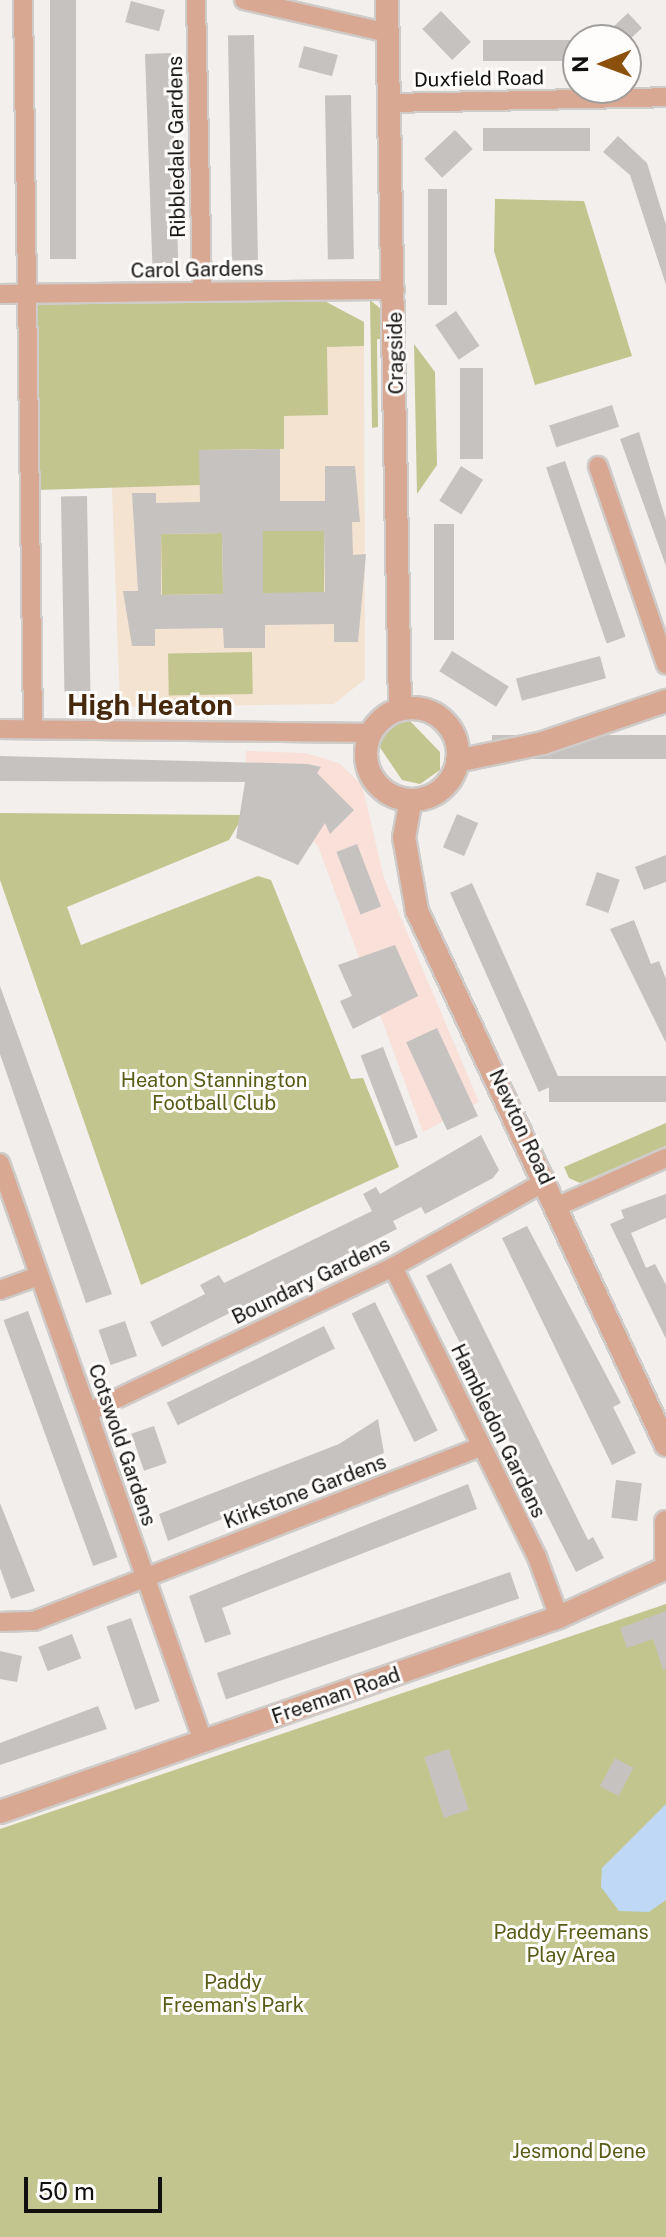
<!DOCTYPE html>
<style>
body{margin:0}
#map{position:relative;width:666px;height:2237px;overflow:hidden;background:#f3efec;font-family:"Public Sans",sans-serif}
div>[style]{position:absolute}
.commercial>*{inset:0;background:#f9e0d9}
.education>*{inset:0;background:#f4e3d1}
.green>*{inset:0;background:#c2c68e;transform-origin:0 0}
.water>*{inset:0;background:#bed8f5}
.building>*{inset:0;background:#c6c2c0;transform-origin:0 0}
.roads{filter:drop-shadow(2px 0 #cfcbc9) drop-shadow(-2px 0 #cfcbc9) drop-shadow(0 2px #cfcbc9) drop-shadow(0 -2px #cfcbc9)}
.minor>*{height:18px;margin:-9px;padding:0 9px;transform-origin:9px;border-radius:9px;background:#d8a893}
.tertiary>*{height:22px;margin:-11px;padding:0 11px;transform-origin:11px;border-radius:11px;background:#d8a893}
.tertiary>.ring{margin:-11px;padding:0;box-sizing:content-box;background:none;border:22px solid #d8a893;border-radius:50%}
span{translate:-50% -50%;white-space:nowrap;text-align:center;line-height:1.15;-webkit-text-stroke:6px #fffdfc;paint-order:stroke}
.street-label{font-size:20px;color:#11100f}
.park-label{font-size:20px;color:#595b16}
.district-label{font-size:28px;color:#46290c;font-weight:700}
.north{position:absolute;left:562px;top:24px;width:80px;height:80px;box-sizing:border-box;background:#fffdfc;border:2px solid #a09e9d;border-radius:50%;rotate:269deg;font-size:22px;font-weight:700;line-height:32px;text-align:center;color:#11100f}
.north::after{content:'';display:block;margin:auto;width:28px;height:36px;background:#8b500c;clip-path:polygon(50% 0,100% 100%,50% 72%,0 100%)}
.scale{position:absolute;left:24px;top:2177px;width:138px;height:36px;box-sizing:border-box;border:4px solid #11100f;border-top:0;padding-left:10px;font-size:24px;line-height:28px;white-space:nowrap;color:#11100f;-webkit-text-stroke:6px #fffdfc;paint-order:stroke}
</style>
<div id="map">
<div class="commercial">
<div style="clip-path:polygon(246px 751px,305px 753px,339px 763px,362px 785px,384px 878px,479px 1102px,423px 1132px,318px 846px,295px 824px,244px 815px)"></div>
</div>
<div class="education">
<div style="clip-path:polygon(364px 322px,365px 679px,334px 704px,120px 707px,112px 488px)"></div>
</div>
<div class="green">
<div style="clip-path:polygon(495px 199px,584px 201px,632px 356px,535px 385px,494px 251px)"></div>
<div style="clip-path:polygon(319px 298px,364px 322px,364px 346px,327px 347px,328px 415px,284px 416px,284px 449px,200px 450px,200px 485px,38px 490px,34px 301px)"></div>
<div style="clip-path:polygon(370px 300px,381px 309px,384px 339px,377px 339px,378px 427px,372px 428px)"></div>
<div style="clip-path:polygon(414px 344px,435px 372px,437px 465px,417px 494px)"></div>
<div style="left:263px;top:531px;width:61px;height:62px"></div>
<div style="left:222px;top:533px;width:61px;height:61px;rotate:89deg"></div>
<div style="left:252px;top:652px;width:42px;height:84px;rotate:89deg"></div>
<div style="clip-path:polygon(410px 721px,440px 752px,440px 770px,420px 784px,402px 780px,379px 746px,388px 723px)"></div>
<div style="clip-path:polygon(0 813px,244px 815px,229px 840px,67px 907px,81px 945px,258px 876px,271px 880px,351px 1079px,363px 1078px,399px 1167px,141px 1285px,0 880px)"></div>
<div style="clip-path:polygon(666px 1123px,666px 1146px,580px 1183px,569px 1178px,564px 1167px)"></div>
<div style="clip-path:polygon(666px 1604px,666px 2237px,0 2237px,0 1829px)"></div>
</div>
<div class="water">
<div style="clip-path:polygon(666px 1804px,666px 1900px,649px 1912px,619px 1911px,601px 1887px,602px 1868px)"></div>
</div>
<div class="building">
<div style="left:50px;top:0;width:26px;height:259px"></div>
<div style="left:131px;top:1px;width:35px;height:22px;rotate:15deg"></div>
<div style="left:441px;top:11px;width:43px;height:26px;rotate:46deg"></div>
<div style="clip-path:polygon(628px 13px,642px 28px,629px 40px,599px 40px)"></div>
<div style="left:254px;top:35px;width:225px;height:26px;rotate:89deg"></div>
<div style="left:578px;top:40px;width:21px;height:95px;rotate:90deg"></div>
<div style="left:304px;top:46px;width:35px;height:22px;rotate:15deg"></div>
<div style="left:171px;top:53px;width:211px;height:26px;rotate:88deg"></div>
<div style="left:351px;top:95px;width:164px;height:26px;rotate:89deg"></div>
<div style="left:590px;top:128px;width:23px;height:107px;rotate:90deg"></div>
<div style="left:455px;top:130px;width:26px;height:42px;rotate:47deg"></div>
<div style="clip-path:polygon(618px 136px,647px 163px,666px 225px,666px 285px,630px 175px,603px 152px)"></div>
<div style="left:428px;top:189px;width:19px;height:116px"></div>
<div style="left:456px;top:311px;width:42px;height:25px;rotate:56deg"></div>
<div style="left:460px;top:368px;width:23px;height:91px"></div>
<div style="left:612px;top:405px;width:23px;height:66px;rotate:72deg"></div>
<div style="clip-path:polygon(639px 432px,666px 520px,666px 566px,620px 439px)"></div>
<div style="clip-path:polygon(evenodd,280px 449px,280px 501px,325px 501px,325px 466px,355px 466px,360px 522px,352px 522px,353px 555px,366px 554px,358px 642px,334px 642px,334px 624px,265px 625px,265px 648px,224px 648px,223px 628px,155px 629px,155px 646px,132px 646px,123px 591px,138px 591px,132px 493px,156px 493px,156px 503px,200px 502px,199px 450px,280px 449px,263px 531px,324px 531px,325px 592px,263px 593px,263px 531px,280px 449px,222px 533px,223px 594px,161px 595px,161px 534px,222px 533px)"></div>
<div style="left:565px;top:461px;width:186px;height:20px;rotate:71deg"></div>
<div style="left:461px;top:466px;width:26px;height:41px;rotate:32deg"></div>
<div style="left:87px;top:496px;width:195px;height:26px;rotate:89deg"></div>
<div style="left:434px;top:524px;width:20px;height:116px"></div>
<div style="left:452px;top:651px;width:67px;height:24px;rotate:32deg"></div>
<div style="left:600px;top:656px;width:23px;height:87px;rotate:75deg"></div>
<div style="left:666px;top:735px;width:24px;height:174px;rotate:90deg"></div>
<div style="clip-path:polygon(0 756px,308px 764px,321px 767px,317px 773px,354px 810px,330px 834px,325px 823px,298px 865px,236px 838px,245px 782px,0 781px)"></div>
<div style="left:457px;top:814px;width:23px;height:36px;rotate:23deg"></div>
<div style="left:357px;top:844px;width:67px;height:22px;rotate:69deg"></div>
<div style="clip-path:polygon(666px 855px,666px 882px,644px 890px,635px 867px)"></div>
<div style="left:597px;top:872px;width:24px;height:35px;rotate:19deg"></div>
<div style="left:472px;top:883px;width:218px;height:24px;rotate:66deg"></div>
<div style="clip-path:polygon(634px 920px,651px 964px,659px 961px,666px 979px,666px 1043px,610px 929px)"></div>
<div style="clip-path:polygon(395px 945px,418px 996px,353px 1029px,340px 1001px,352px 996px,338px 965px)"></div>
<div style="clip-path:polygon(0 986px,112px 1294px,86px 1303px,0 1054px)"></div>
<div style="left:437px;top:1028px;width:97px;height:34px;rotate:65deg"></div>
<div style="left:383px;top:1047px;width:97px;height:24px;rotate:69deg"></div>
<div style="left:666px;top:1076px;width:26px;height:117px;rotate:90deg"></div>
<div style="clip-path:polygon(481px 1135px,499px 1170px,493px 1178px,425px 1214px,421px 1207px,393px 1221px,397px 1229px,162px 1347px,150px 1322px,205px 1294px,200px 1285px,219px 1275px,224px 1283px,372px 1211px,363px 1194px,376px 1187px,380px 1194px)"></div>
<div style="clip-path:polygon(666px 1194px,666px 1218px,631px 1233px,646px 1268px,655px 1264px,666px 1285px,666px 1339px,610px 1224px,624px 1218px,621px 1210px)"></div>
<div style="clip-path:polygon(527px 1226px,621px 1403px,613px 1407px,636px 1453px,612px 1465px,502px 1238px)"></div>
<div style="clip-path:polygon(451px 1263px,588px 1540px,593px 1537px,604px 1558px,576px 1572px,426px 1276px)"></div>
<div style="left:375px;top:1302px;width:143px;height:26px;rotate:64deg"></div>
<div style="left:28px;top:1311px;width:262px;height:26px;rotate:70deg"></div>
<div style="left:125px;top:1321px;width:37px;height:28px;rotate:71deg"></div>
<div style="left:324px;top:1326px;width:25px;height:175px;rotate:64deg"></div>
<div style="clip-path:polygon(378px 1419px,384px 1453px,168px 1541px,159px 1514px,339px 1444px)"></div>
<div style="left:154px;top:1426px;width:39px;height:24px;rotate:71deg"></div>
<div style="left:616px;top:1480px;width:26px;height:38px;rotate:7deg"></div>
<div style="clip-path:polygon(468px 1484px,477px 1509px,222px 1608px,231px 1634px,205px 1643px,189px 1596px)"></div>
<div style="clip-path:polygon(0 1503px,35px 1591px,11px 1599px,0 1568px)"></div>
<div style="left:510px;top:1572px;width:28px;height:310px;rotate:71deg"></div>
<div style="clip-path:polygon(666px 1611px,666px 1669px,663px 1670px,653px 1639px,627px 1648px,620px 1628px)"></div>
<div style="left:131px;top:1618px;width:88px;height:26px;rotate:71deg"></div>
<div style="left:72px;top:1634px;width:26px;height:36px;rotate:69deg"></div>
<div style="clip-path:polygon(0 1651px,22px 1656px,17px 1682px,0 1679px)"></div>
<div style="clip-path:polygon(98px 1706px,107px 1729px,0 1765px,0 1743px)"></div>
<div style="left:449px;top:1749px;width:64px;height:26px;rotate:72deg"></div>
<div style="left:615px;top:1758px;width:21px;height:32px;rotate:28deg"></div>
</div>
<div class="roads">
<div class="minor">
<div style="left:23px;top:0;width:728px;rotate:89.21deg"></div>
<div style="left:196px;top:0;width:292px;rotate:88.8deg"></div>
<div style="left:244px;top:0;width:148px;rotate:12.9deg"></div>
<div style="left:390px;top:103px;width:276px;rotate:-1.2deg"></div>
<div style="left:0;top:294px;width:395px;rotate:-0.6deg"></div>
<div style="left:598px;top:466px;width:210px;rotate:71.1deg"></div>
<div style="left:0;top:729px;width:366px;rotate:0.6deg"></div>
<div style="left:0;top:1163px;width:613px;rotate:70.65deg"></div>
<div style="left:558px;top:1206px;width:118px;rotate:-24deg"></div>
<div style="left:393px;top:1267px;width:324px;rotate:63.6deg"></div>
<div style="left:537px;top:1557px;width:64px;rotate:69.9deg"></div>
<div style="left:0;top:1290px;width:40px;rotate:-20.2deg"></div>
<div style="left:89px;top:1412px;width:337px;rotate:-25.5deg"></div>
<div style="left:393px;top:1267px;width:176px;rotate:-29.3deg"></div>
<div style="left:0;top:1622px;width:34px;rotate:-2deg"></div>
<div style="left:34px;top:1621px;width:480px;rotate:-21.3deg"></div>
</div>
<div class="tertiary">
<div style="left:387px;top:0;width:706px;rotate:88.95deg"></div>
<div class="ring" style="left:366px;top:708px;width:70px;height:70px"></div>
<div style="left:457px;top:761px;width:88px;rotate:-11.8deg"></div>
<div style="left:543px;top:743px;width:130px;rotate:-18.9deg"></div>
<div style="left:410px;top:804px;width:34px;rotate:100deg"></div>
<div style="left:404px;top:837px;width:75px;rotate:80deg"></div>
<div style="left:417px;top:911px;width:589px;rotate:65deg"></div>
<div style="left:666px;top:1522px;width:35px;rotate:90deg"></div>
<div style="left:0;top:1812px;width:592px;rotate:-19.23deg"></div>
<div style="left:559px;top:1617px;width:118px;rotate:-24.6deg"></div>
</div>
</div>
<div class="street-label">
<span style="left:479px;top:79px;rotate:-1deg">Duxfield Road</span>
<span style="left:177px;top:147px;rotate:-91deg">Ribbledale Gardens</span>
<span style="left:197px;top:270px;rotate:-1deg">Carol Gardens</span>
<span style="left:396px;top:353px;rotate:-91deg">Cragside</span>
<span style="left:521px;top:1127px;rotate:65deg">Newton Road</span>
<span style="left:311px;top:1281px;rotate:-26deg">Boundary Gardens</span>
<span style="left:498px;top:1431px;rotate:64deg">Hambledon Gardens</span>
<span style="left:122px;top:1445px;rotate:71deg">Cotswold Gardens</span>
<span style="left:305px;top:1492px;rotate:-21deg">Kirkstone Gardens</span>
<span style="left:336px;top:1696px;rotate:-19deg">Freeman Road</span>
</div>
<div class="park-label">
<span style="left:214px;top:1092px">Heaton Stannington<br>Football Club</span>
<span style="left:571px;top:1944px">Paddy Freemans<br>Play Area</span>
<span style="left:233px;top:1994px">Paddy<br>Freeman's Park</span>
<span style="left:579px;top:2151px">Jesmond Dene</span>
</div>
<div class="district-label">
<span style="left:150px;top:705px">High Heaton</span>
</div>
<div class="north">N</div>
<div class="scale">50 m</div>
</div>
